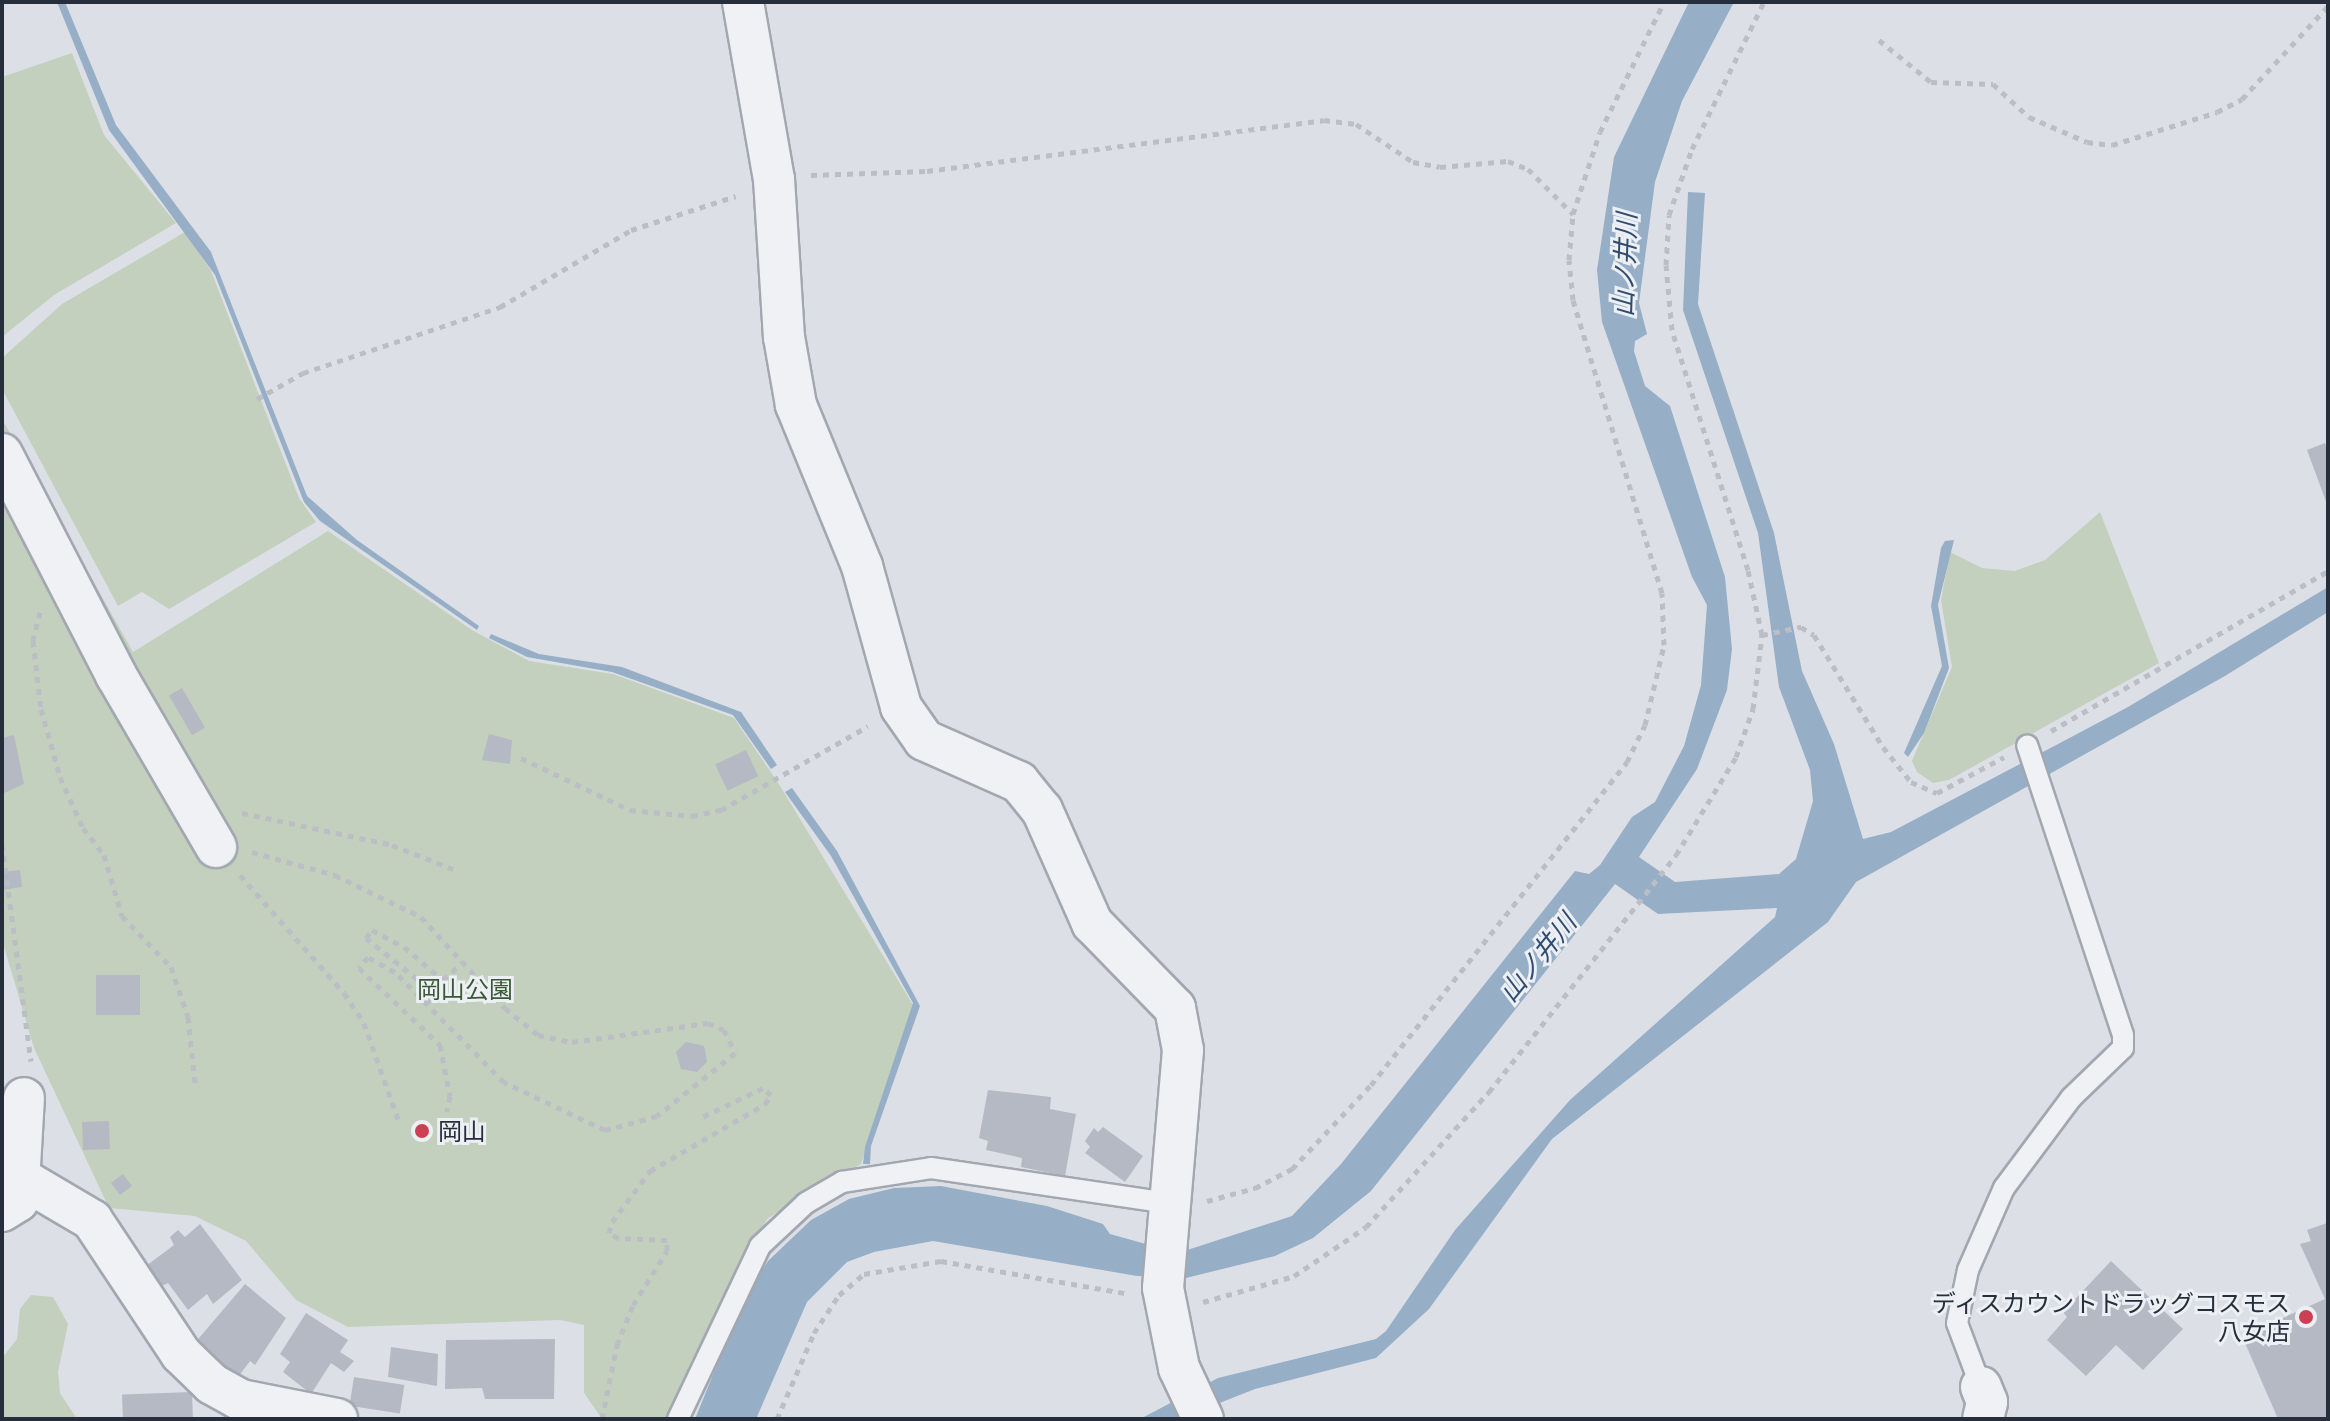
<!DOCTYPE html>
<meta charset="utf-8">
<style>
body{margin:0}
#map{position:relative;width:2330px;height:1421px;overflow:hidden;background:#dce0e6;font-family:"Exo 2","Noto Sans JP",sans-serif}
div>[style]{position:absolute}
.green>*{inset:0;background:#c2d0bd}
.water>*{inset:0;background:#97aec7}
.building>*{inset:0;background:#b4b9c3;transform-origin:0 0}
.path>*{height:5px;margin-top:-2.5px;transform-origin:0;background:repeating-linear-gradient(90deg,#bbbec5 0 6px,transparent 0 12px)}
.roads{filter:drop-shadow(2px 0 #a2a7b0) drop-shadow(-2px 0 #a2a7b0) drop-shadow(0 2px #a2a7b0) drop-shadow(0 -2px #a2a7b0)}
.lane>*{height:20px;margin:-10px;padding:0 10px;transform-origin:10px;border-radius:10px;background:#eff1f5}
.street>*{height:40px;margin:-20px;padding:0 20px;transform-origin:20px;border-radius:20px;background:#eff1f5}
.dots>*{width:22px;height:22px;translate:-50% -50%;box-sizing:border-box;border:4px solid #eceff4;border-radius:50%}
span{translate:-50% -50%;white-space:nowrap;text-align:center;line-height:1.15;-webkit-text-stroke:6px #eceff4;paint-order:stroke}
.park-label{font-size:24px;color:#3a5834}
.poi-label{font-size:24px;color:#262e3c}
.left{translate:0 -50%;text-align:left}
.right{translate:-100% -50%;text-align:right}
.water-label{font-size:26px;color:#314c70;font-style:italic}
.frame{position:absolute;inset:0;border:4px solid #262e3c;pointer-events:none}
</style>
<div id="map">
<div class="green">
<div style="clip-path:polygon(72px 53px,104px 135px,176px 223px,54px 295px,2px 337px,2px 77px)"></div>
<div style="clip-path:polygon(185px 232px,211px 271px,299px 498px,316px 522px,169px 609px,142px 592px,118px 606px,2px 389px,2px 358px,62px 304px)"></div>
<div style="clip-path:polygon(2px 419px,133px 652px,328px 531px,472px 630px,529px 661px,613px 674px,734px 718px,777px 781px,913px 1005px,861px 1164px,768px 1218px,735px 1271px,670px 1419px,602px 1419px,584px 1393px,584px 1325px,560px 1320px,348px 1327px,296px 1300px,246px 1241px,195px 1216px,109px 1208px,34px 1048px,2px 940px)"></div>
<div style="clip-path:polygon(2100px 512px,2159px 663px,1949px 780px,1933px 783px,1917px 772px,1912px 761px,1952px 667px,1941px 600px,1950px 552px,1982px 568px,2015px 571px,2045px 560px)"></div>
<div style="clip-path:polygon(31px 1295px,53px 1297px,68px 1324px,58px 1372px,60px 1393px,77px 1419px,2px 1419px,2px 1358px,17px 1339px,20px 1309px)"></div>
</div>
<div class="water">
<div style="clip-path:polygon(57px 2px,65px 2px,116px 125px,211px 252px,307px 496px,357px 540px,479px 626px,477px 630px,320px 521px,304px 502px,215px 275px,109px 130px)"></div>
<div style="clip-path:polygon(1689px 2px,1734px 2px,1682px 101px,1655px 182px,1639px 303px,1647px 334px,1635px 341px,1634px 351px,1645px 386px,1670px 406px,1725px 577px,1732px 649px,1727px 690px,1697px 769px,1639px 857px,1675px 882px,1779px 874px,1796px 859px,1813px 801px,1810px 770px,1779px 687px,1758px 533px,1683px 310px,1688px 192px,1705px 193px,1698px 304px,1774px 533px,1802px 671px,1834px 744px,1863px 839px,1891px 832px,2128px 707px,2328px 587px,2328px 612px,2225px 676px,1856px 882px,1828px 922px,1552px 1139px,1429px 1309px,1376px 1358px,1255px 1389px,1179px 1419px,1140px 1419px,1218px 1378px,1376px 1339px,1386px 1331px,1455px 1230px,1570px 1100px,1775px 917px,1777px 908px,1658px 914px,1615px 884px,1371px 1191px,1313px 1238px,1275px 1256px,1186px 1278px,1137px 1276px,933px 1241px,874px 1252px,847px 1262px,807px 1302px,756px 1419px,695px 1419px,745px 1296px,768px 1261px,811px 1220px,849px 1199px,894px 1188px,941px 1186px,1047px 1206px,1103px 1224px,1110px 1234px,1178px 1253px,1292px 1216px,1341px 1164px,1575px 871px,1589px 874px,1600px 865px,1632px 817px,1655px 802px,1684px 746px,1701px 685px,1707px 605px,1692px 577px,1602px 322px,1597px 270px,1614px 157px)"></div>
<div style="clip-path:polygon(1954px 540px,1938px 605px,1949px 668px,1924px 733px,1908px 757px,1904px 753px,1942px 666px,1931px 606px,1941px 548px,1945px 541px)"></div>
<div style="clip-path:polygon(491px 634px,539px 654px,622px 667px,741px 712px,777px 765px,771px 769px,733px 715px,612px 672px,527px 657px,489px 638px)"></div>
<div style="clip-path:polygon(792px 788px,837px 851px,920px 1006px,871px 1146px,870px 1164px,863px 1164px,865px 1147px,913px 1003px,831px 856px,785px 792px)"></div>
</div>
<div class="building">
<div style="clip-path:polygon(2325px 443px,2328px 452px,2328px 507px,2307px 450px)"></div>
<div style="left:182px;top:688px;width:46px;height:15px;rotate:60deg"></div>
<div style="clip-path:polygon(489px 734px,512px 740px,510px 764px,482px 760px)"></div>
<div style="clip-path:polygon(14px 735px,24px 784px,2px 794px,2px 738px)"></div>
<div style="left:746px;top:750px;width:29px;height:34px;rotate:65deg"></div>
<div style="clip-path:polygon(20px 870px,22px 887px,2px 890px,2px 872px)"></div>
<div style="left:140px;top:975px;width:40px;height:44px;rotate:90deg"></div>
<div style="clip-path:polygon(686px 1042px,704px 1046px,707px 1062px,697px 1072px,681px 1069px,676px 1052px)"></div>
<div style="clip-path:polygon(988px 1090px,1051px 1097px,1050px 1109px,1076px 1114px,1065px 1176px,1021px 1167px,1022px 1158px,986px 1150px,988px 1141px,979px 1138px)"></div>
<div style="left:109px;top:1121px;width:28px;height:27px;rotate:88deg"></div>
<div style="clip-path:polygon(1103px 1127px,1143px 1156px,1125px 1182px,1085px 1153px,1090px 1147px,1085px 1141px,1094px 1128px,1098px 1132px)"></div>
<div style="left:123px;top:1174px;width:15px;height:15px;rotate:53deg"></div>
<div style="clip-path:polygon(2327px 1223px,2328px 1419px,2278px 1419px,2242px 1336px,2325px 1299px,2300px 1244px,2311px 1241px,2307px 1230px)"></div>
<div style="clip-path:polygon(200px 1224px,242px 1280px,213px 1304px,207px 1294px,188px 1310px,168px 1283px,162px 1286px,146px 1266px,174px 1245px,170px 1237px,178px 1230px,185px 1237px)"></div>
<div style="clip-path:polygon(2111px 1261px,2183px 1329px,2143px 1370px,2116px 1345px,2086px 1376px,2047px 1340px,2067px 1317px,2063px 1312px)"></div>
<div style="clip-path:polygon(245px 1284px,286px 1318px,255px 1365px,250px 1361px,235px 1381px,194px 1344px)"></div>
<div style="clip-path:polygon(306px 1313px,348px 1340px,340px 1352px,354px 1361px,344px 1372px,331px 1363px,311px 1394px,283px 1372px,290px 1362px,280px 1354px)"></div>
<div style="clip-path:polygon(555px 1339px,554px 1399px,485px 1399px,482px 1388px,445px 1389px,446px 1340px)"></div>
<div style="clip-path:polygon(391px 1347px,438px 1354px,437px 1386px,388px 1377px)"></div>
<div style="left:354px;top:1377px;width:51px;height:29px;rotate:9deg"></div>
<div style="left:192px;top:1392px;width:26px;height:70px;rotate:88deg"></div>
</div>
<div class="path">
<div style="left:1879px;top:40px;width:67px;rotate:38.9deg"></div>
<div style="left:1931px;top:82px;width:62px;rotate:1.8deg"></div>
<div style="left:1993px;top:84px;width:49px;rotate:42.5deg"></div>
<div style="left:2029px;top:117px;width:63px;rotate:23.3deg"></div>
<div style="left:2087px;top:142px;width:25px;rotate:7deg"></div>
<div style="left:2112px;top:145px;width:110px;rotate:-17.4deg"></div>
<div style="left:2217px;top:112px;width:28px;rotate:-27deg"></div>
<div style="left:2242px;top:99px;width:127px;rotate:-47.2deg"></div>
<div style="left:811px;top:175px;width:116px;rotate:-2deg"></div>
<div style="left:927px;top:171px;width:400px;rotate:-7.3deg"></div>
<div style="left:1324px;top:120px;width:32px;rotate:7deg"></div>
<div style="left:1356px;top:124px;width:69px;rotate:33.7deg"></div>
<div style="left:1413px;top:162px;width:27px;rotate:10deg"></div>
<div style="left:1440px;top:167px;width:68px;rotate:-5deg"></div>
<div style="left:1508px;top:161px;width:22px;rotate:22deg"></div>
<div style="left:1528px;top:169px;width:64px;rotate:45deg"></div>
<div style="left:257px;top:399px;width:53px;rotate:-29.5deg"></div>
<div style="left:303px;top:373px;width:208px;rotate:-18.5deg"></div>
<div style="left:500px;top:307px;width:152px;rotate:-30.4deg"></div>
<div style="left:631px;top:230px;width:110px;rotate:-17.9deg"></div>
<div style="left:40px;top:612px;width:30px;rotate:104deg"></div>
<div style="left:33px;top:641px;width:68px;rotate:83.3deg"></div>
<div style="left:41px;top:709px;width:71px;rotate:74.4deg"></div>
<div style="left:60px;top:777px;width:56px;rotate:65.7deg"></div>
<div style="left:83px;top:828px;width:34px;rotate:52deg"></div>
<div style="left:104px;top:855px;width:64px;rotate:73.6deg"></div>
<div style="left:122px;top:916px;width:71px;rotate:46.1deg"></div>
<div style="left:171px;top:967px;width:53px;rotate:71.2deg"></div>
<div style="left:188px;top:1017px;width:67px;rotate:84deg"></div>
<div style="left:1762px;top:635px;width:40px;rotate:-12deg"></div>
<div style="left:1801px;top:627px;width:15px;rotate:32deg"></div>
<div style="left:1814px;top:635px;width:132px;rotate:58.4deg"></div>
<div style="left:1883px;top:747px;width:45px;rotate:51.3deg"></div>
<div style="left:1911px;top:782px;width:28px;rotate:23deg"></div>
<div style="left:1937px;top:793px;width:76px;rotate:-28.2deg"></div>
<div style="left:2051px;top:731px;width:320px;rotate:-30deg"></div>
<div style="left:521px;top:758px;width:121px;rotate:25.5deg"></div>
<div style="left:630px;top:810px;width:62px;rotate:5.5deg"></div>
<div style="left:692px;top:816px;width:30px;rotate:-12deg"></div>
<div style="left:721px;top:810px;width:169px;rotate:-29.7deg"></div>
<div style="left:242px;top:813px;width:153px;rotate:12deg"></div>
<div style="left:392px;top:845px;width:66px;rotate:21.5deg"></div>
<div style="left:2px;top:844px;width:219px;rotate:82.4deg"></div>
<div style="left:252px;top:852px;width:86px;rotate:15.5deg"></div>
<div style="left:335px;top:875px;width:96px;rotate:26deg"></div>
<div style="left:421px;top:917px;width:124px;rotate:47.3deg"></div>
<div style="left:505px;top:1008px;width:43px;rotate:39.3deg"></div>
<div style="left:538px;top:1035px;width:35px;rotate:12deg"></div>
<div style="left:572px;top:1042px;width:137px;rotate:-8deg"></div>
<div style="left:708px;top:1023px;width:17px;rotate:24deg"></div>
<div style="left:724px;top:1030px;width:25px;rotate:64deg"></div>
<div style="left:735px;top:1053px;width:100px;rotate:141.1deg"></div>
<div style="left:657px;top:1116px;width:54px;rotate:164.9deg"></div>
<div style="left:605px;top:1130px;width:112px;rotate:-154.6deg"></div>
<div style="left:504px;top:1082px;width:155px;rotate:-134.7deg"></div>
<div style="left:395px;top:972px;width:31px;rotate:-151deg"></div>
<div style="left:368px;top:957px;width:14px;rotate:129deg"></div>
<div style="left:359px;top:968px;width:112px;rotate:43.5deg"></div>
<div style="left:440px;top:1045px;width:52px;rotate:78.9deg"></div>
<div style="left:450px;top:1096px;width:16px;rotate:101deg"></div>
<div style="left:240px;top:875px;width:157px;rotate:48.6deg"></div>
<div style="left:344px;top:993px;width:36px;rotate:56deg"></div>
<div style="left:364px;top:1023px;width:102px;rotate:70.5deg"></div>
<div style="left:427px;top:1003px;width:13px;rotate:-45deg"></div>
<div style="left:436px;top:994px;width:90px;rotate:-141.3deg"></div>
<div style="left:366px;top:938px;width:10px;rotate:-53deg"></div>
<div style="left:372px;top:930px;width:36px;rotate:28deg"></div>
<div style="left:404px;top:947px;width:51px;rotate:40.2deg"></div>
<div style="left:443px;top:980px;width:27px;rotate:-42deg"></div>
<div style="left:1207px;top:1201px;width:50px;rotate:-15.2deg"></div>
<div style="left:1255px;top:1188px;width:42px;rotate:-27.2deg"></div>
<div style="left:1292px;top:1169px;width:115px;rotate:-46.8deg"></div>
<div style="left:1371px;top:1085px;width:412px;rotate:-51.6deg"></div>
<div style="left:1627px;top:762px;width:41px;rotate:-64.1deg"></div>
<div style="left:1645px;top:725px;width:82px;rotate:-76.6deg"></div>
<div style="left:1664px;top:645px;width:52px;rotate:-92.2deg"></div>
<div style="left:1662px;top:593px;width:306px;rotate:-106.9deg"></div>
<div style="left:1573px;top:300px;width:40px;rotate:-95.7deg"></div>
<div style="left:1569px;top:260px;width:46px;rotate:-85deg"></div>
<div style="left:1573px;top:214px;width:86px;rotate:-71.8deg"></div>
<div style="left:1600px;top:132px;width:145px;rotate:-63.8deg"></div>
<div style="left:1203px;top:1302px;width:95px;rotate:-15.9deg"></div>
<div style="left:1294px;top:1276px;width:87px;rotate:-34.2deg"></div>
<div style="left:1366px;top:1227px;width:183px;rotate:-47.7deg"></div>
<div style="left:1489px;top:1092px;width:302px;rotate:-51.7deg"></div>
<div style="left:1676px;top:855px;width:115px;rotate:-58.5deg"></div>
<div style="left:1736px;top:757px;width:51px;rotate:-70.5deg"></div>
<div style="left:1753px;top:709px;width:75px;rotate:-83.1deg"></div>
<div style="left:1762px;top:635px;width:66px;rotate:-102.2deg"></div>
<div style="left:1748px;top:570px;width:252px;rotate:-107.6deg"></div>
<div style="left:1672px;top:330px;width:65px;rotate:-95.3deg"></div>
<div style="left:1666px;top:265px;width:50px;rotate:-86.6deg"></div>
<div style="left:1669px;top:215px;width:70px;rotate:-70.8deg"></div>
<div style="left:1692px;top:149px;width:164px;rotate:-63.9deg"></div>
<div style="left:602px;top:1419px;width:76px;rotate:-78.5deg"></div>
<div style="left:617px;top:1345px;width:43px;rotate:-68.2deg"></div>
<div style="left:633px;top:1305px;width:64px;rotate:-57.8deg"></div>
<div style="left:667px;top:1251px;width:11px;rotate:-90deg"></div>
<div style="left:667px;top:1240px;width:49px;rotate:-177.7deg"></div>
<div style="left:618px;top:1238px;width:10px;rotate:-151deg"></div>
<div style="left:609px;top:1233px;width:11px;rotate:-75deg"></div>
<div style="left:612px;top:1222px;width:64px;rotate:-53.3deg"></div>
<div style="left:650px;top:1171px;width:133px;rotate:-30.2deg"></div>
<div style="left:765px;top:1104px;width:11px;rotate:-56deg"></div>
<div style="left:771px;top:1095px;width:11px;rotate:-139deg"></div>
<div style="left:763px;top:1088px;width:68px;rotate:154.6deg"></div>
<div style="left:777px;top:1419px;width:94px;rotate:-66.7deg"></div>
<div style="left:814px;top:1333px;width:45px;rotate:-56.7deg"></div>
<div style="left:839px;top:1295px;width:33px;rotate:-40deg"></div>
<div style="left:864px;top:1274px;width:78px;rotate:-9.6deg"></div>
<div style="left:941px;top:1261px;width:187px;rotate:9.9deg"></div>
</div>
<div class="roads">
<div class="lane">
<div style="left:1981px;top:1387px;width:68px;rotate:-110.6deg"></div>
<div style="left:1957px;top:1323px;width:54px;rotate:-78.3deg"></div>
<div style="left:1968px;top:1270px;width:90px;rotate:-66.3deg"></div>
<div style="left:2004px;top:1188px;width:112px;rotate:-53.3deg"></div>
<div style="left:2071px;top:1098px;width:72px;rotate:-43.9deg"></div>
<div style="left:2123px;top:1048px;width:13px;rotate:-90deg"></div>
<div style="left:2123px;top:1035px;width:305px;rotate:-108.3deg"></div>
<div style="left:678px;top:1419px;width:191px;rotate:-64.6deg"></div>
<div style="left:760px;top:1246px;width:63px;rotate:-43.1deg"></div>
<div style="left:806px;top:1203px;width:42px;rotate:-30.3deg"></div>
<div style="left:842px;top:1182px;width:90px;rotate:-8.9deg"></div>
<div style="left:931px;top:1168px;width:239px;rotate:8.4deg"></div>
</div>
<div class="street">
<div style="left:743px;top:2px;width:180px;rotate:80.1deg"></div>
<div style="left:774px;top:179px;width:158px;rotate:86.4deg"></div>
<div style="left:784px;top:337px;width:69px;rotate:80deg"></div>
<div style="left:796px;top:405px;width:174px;rotate:67.7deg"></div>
<div style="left:862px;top:566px;width:146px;rotate:74.5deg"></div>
<div style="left:901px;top:707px;width:40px;rotate:55.1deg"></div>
<div style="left:924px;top:740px;width:104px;rotate:23.9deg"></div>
<div style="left:1019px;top:782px;width:36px;rotate:51deg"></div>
<div style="left:1042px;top:810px;width:124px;rotate:66.1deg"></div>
<div style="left:1092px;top:923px;width:119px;rotate:45.7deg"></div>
<div style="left:1175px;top:1008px;width:43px;rotate:79.2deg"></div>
<div style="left:1183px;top:1050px;width:239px;rotate:94.8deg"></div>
<div style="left:1163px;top:1288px;width:82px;rotate:78.7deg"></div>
<div style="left:1179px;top:1368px;width:56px;rotate:64.8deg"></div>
<div style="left:2px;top:454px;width:249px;rotate:62.7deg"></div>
<div style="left:116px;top:675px;width:199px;rotate:59.8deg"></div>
<div style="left:19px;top:1177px;width:85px;rotate:30.5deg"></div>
<div style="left:92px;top:1220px;width:161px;rotate:56.4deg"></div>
<div style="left:181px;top:1354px;width:43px;rotate:44.1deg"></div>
<div style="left:212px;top:1384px;width:33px;rotate:29deg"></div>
<div style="left:241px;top:1400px;width:98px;rotate:11.2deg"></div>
<div style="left:2px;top:1211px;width:19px;rotate:-32deg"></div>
<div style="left:18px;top:1201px;width:103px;rotate:-86.7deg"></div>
<div style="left:1981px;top:1387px;width:16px;rotate:68deg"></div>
<div style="left:1987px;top:1402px;width:17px;rotate:103deg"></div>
</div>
</div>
<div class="dots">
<div style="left:422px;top:1131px;background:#cc4054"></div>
<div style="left:2306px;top:1317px;background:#cc4054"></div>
</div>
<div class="park-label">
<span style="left:465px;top:989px">岡山公園</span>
</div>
<div class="poi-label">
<span class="left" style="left:438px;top:1131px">岡山</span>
<span class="right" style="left:2290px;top:1317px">ディスカウントドラッグコスモス<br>八女店</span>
</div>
<div class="water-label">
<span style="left:1624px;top:265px;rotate:-88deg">山ノ井川</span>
<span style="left:1537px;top:957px;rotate:-51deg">山ノ井川</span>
</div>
<div class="frame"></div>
</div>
